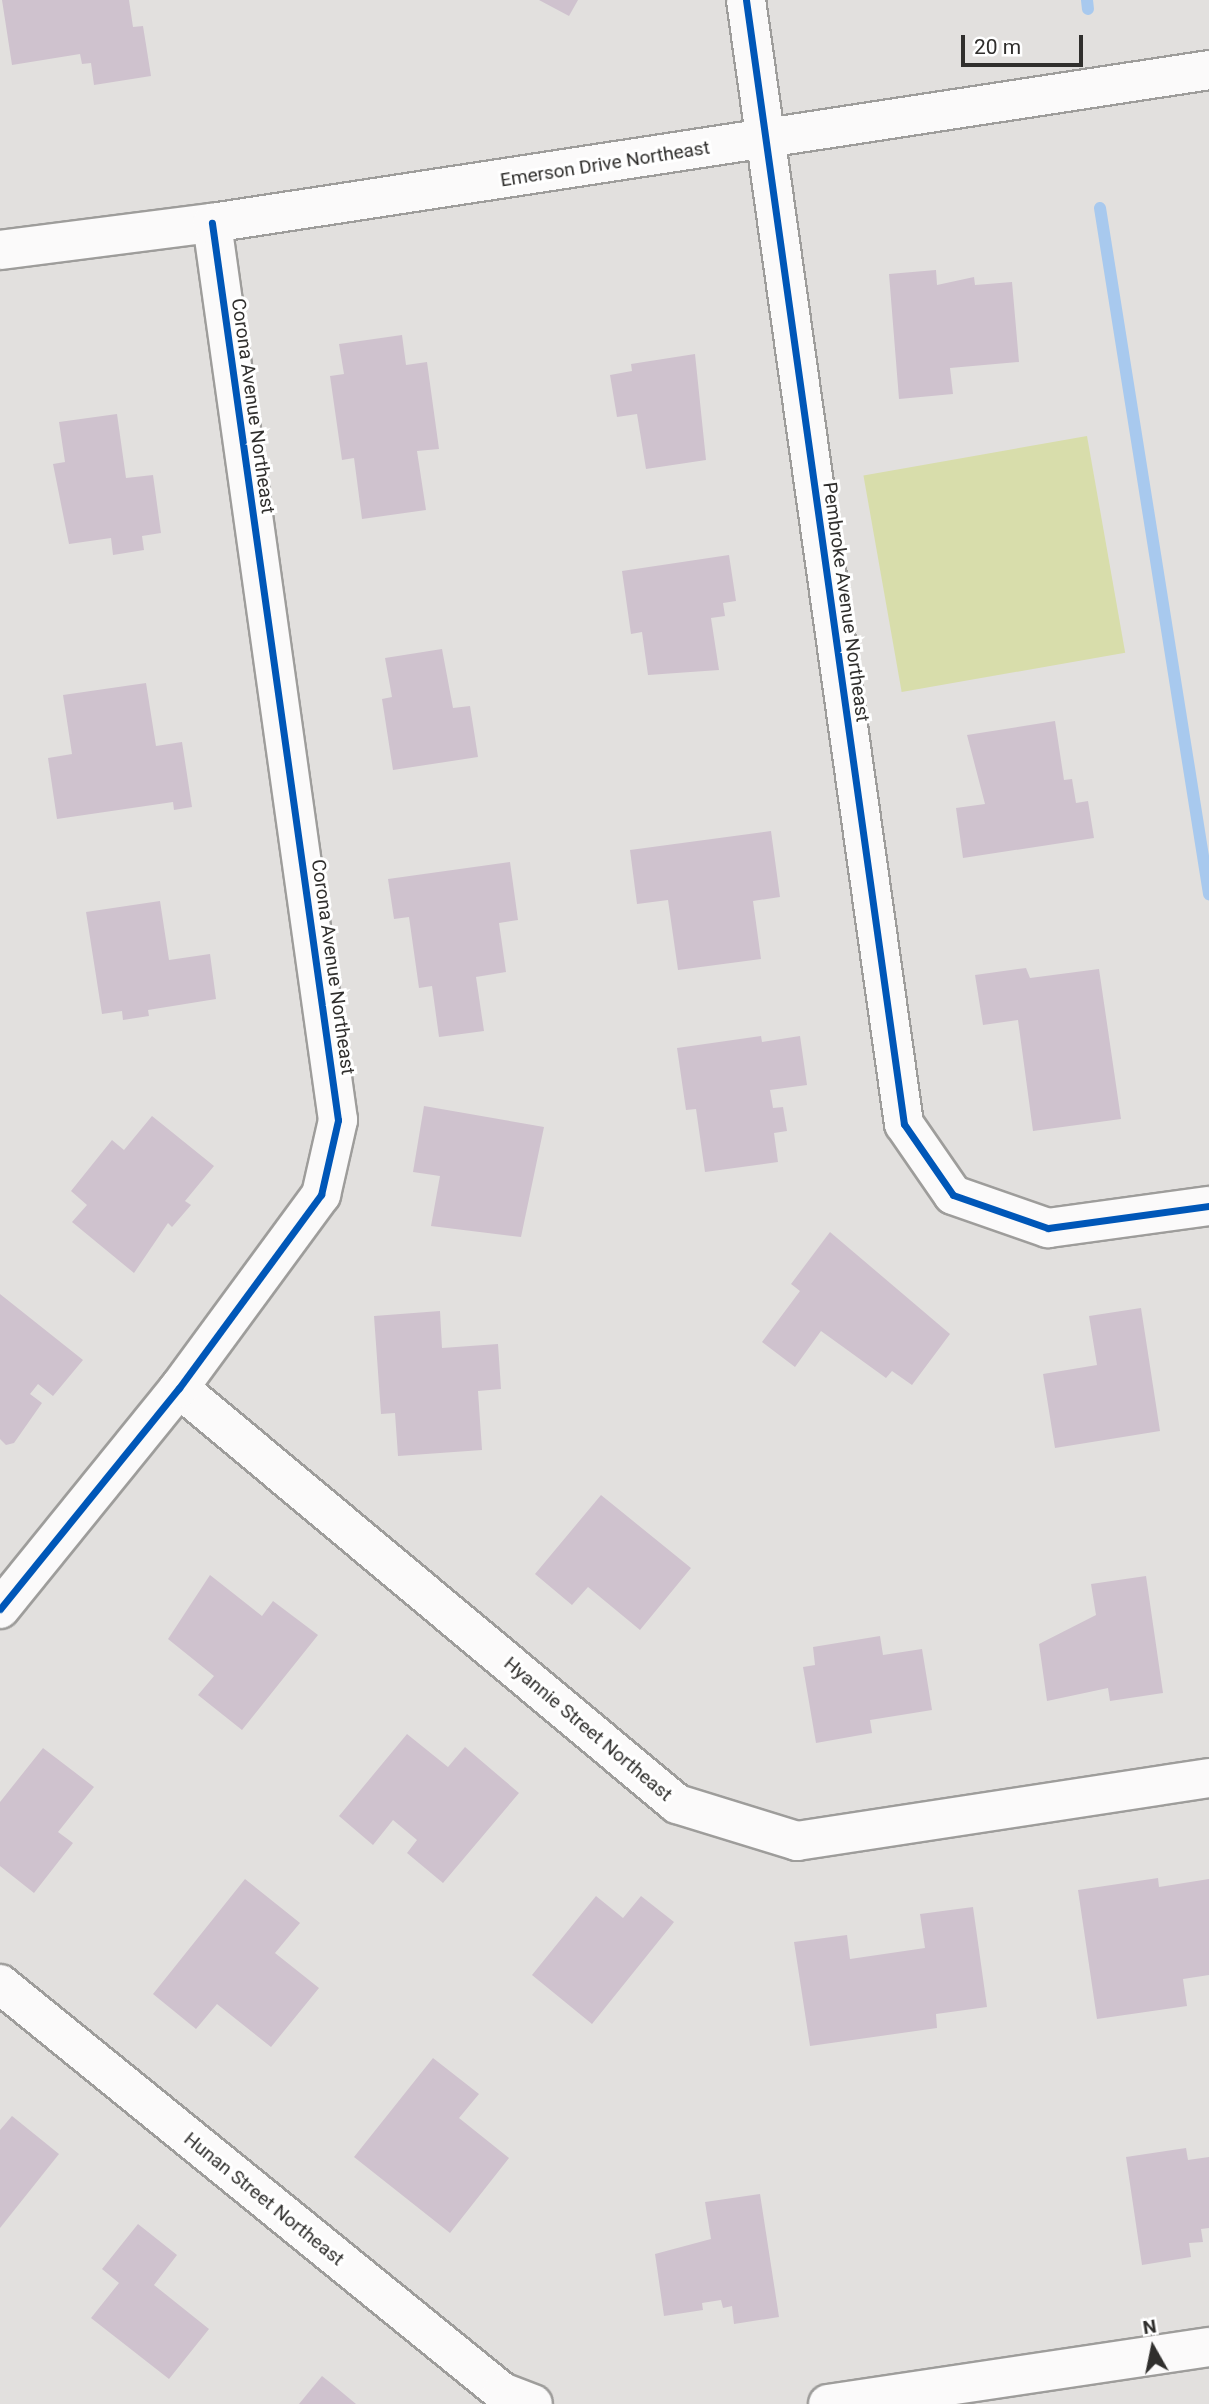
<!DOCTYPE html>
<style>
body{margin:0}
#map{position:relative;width:1209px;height:2404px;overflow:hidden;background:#e2e0de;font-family:Roboto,sans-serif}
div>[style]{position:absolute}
.green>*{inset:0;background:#d8ddab;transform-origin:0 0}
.stream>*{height:12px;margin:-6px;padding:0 6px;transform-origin:6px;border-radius:6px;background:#a8c9ee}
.building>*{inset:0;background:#cfc2ce}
.roads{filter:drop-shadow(2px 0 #9e9d9b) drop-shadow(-2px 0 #9e9d9b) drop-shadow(0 2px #9e9d9b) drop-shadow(0 -2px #9e9d9b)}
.street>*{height:38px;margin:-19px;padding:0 19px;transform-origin:19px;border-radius:19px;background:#fbfafa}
.secondary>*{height:38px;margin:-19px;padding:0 19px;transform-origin:19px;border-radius:19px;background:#fbfafa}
.cycleway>*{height:7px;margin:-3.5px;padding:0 3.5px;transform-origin:3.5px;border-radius:3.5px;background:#0057b8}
span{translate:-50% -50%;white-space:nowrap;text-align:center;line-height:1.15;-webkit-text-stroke:6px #fff;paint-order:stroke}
.street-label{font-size:19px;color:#302f2d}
.north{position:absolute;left:1118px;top:2313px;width:70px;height:70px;-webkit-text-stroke:5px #fff;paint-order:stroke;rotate:351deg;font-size:19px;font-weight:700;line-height:28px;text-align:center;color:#302f2d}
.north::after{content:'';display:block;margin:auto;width:24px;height:32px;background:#302f2d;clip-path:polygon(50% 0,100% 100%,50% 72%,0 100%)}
.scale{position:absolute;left:961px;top:35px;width:122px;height:32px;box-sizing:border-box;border:4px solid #302f2d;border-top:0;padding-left:9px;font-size:21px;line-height:24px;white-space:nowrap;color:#302f2d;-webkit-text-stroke:5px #fff;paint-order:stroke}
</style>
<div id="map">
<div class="green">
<div style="left:1087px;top:436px;width:220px;height:227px;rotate:80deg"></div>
</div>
<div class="stream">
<div style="left:1087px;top:0;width:9px;rotate:84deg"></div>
<div style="left:1100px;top:208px;width:695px;rotate:80.97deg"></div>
</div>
<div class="building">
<div style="clip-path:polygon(2px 0,129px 0,133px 27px,143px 26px,151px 76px,94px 85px,91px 63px,82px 64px,80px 54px,12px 65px)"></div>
<div style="clip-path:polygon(539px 0,578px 0,569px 16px)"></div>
<div style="clip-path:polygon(936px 270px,937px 285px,974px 277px,975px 285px,1012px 282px,1019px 362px,950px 368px,953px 394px,899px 399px,889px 274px)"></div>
<div style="clip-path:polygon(402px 335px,406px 365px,427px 362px,439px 449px,417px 451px,426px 510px,362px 519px,354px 458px,342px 460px,330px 376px,344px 374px,339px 344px)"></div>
<div style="clip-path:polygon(695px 354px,706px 460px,646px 469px,637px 414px,617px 417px,610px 375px,632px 371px,631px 364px)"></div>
<div style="clip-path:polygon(117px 414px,126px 478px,153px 475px,161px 533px,142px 536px,144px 550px,113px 555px,111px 538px,69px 544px,53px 464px,65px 462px,59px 422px)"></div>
<div style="clip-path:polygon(729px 555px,736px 601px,723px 603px,725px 616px,711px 618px,719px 670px,648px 675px,642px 632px,631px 634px,622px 571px)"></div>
<div style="clip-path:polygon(442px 649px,453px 708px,470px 706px,478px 757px,393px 770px,382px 699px,392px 697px,385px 658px)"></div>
<div style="clip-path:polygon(146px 683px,156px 746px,182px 742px,192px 807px,174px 810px,173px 802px,57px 819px,48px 758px,72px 754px,63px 695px)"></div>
<div style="clip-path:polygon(1055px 721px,1064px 780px,1072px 779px,1076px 803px,1088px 801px,1094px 838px,963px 858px,956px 808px,985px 804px,967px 735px)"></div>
<div style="clip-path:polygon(771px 831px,780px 897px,753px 901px,761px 959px,678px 970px,668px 900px,637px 904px,630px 850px)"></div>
<div style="clip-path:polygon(510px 862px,518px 920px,499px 923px,506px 972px,476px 977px,484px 1031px,439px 1037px,432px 986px,419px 988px,409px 917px,394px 919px,388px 879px)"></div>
<div style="clip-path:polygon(160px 901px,169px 960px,210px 954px,216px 999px,148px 1010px,149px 1016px,123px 1020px,122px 1011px,102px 1014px,86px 912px)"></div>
<div style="clip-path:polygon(1026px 968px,1030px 978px,1099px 969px,1121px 1119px,1033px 1131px,1018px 1020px,983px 1025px,975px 975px)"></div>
<div style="clip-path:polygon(761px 1036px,762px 1042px,800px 1036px,807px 1085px,770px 1090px,773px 1108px,783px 1107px,787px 1131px,774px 1133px,778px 1162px,705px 1172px,696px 1109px,686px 1110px,677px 1048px)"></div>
<div style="clip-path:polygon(424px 1106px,544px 1127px,521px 1237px,431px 1226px,440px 1176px,413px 1172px)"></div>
<div style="clip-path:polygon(152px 1116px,214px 1166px,185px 1201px,191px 1205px,172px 1227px,168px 1223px,134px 1273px,72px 1222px,87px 1205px,71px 1191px,112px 1140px,124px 1150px)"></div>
<div style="clip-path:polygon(830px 1232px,950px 1334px,912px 1385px,892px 1371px,886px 1378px,821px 1331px,795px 1367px,762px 1342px,800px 1291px,791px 1284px)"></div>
<div style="clip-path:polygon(0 1294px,83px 1360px,53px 1396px,38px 1384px,30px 1394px,42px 1403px,14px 1443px,6px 1445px,0 1439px)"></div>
<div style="clip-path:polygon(1141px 1308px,1160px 1431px,1055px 1448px,1043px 1374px,1097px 1365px,1089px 1316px)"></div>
<div style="clip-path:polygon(440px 1311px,442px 1348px,498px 1344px,501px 1389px,478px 1391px,482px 1450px,398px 1456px,395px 1413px,381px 1414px,374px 1316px)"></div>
<div style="clip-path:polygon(601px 1495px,691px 1568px,640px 1630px,588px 1587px,572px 1605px,535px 1574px)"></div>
<div style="clip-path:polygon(210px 1575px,262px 1616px,273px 1601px,318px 1635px,242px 1730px,198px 1695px,214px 1676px,168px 1639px)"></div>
<div style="clip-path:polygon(1146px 1576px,1163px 1693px,1110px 1701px,1108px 1688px,1047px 1701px,1039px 1644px,1096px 1615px,1091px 1584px)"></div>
<div style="clip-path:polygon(880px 1636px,883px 1655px,922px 1649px,932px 1710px,870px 1720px,872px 1733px,816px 1743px,803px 1667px,815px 1665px,813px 1647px)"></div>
<div style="clip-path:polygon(407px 1734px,448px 1767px,465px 1747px,519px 1793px,443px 1883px,407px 1853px,417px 1840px,393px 1820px,373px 1845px,339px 1816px)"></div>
<div style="clip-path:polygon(43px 1748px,94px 1787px,58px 1832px,73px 1843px,34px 1893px,0 1866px,0 1802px)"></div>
<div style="clip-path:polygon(1158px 1878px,1159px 1887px,1209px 1879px,1209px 1975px,1183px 1979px,1187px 2006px,1097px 2019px,1078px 1890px)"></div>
<div style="clip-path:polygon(245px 1879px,300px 1923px,275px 1953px,319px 1988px,271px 2047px,217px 2004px,196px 2029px,153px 1994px)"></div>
<div style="clip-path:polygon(596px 1896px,623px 1918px,641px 1896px,674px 1922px,592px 2024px,532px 1975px)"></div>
<div style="clip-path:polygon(973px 1907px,987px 2007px,936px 2014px,937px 2028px,810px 2046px,794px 1942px,847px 1935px,850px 1959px,925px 1948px,920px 1914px)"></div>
<div style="clip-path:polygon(433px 2058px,479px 2094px,459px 2118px,509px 2158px,450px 2233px,354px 2157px)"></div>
<div style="clip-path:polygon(12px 2116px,59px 2154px,0 2228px,0 2130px)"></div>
<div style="clip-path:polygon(1186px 2148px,1188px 2160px,1209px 2157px,1209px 2228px,1201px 2229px,1203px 2242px,1189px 2243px,1191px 2257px,1142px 2265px,1126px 2157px)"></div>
<div style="clip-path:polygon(760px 2194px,779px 2317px,734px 2324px,732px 2306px,723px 2308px,721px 2300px,702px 2303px,703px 2310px,664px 2316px,655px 2254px,711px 2239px,705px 2202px)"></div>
<div style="clip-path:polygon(138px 2224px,177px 2255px,154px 2285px,209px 2329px,169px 2379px,91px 2318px,119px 2283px,102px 2269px)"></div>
<div style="clip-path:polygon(322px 2376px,332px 2384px,356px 2404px,299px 2404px)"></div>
</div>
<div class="roads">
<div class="street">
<div style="left:746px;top:0;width:1135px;rotate:82deg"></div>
<div style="left:904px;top:1124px;width:86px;rotate:55.4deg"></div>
<div style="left:953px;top:1195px;width:101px;rotate:19.2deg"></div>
<div style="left:1048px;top:1228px;width:162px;rotate:-7.8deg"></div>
<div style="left:179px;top:1388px;width:649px;rotate:39.87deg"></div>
<div style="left:677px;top:1804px;width:126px;rotate:17.1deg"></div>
<div style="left:797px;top:1841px;width:417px;rotate:-8.7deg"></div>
<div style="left:0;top:1609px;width:284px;rotate:-51deg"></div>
<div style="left:179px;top:1388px;width:240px;rotate:-53.7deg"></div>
<div style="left:321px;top:1195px;width:77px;rotate:-77.2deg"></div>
<div style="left:338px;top:1120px;width:906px;rotate:-98deg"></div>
<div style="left:0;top:1984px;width:647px;rotate:39.1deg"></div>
<div style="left:502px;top:2392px;width:33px;rotate:21deg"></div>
<div style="left:828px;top:2404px;width:385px;rotate:-8.5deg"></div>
</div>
<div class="secondary">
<div style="left:0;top:250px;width:214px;rotate:-7.3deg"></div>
<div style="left:212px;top:223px;width:1009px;rotate:-8.72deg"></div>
</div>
</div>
<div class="cycleway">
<div style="left:746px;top:0;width:1135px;rotate:82deg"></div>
<div style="left:904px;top:1124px;width:86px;rotate:55.4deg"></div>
<div style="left:953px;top:1195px;width:101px;rotate:19.2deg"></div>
<div style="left:1048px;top:1228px;width:162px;rotate:-7.8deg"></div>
<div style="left:0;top:1609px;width:284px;rotate:-51deg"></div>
<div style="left:179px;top:1388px;width:240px;rotate:-53.7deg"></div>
<div style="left:321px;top:1195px;width:77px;rotate:-77.2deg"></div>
<div style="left:338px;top:1120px;width:906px;rotate:-98deg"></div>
</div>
<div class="street-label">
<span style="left:605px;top:164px;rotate:-9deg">Emerson Drive Northeast</span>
<span style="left:253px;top:406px;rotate:82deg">Corona Avenue Northeast</span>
<span style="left:846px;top:602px;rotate:82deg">Pembroke Avenue Northeast</span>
<span style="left:333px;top:967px;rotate:82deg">Corona Avenue Northeast</span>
<span style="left:588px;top:1729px;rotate:40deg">Hyannie Street Northeast</span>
<span style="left:264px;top:2199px;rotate:39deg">Hunan Street Northeast</span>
</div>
<div class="north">N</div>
<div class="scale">20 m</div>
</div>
